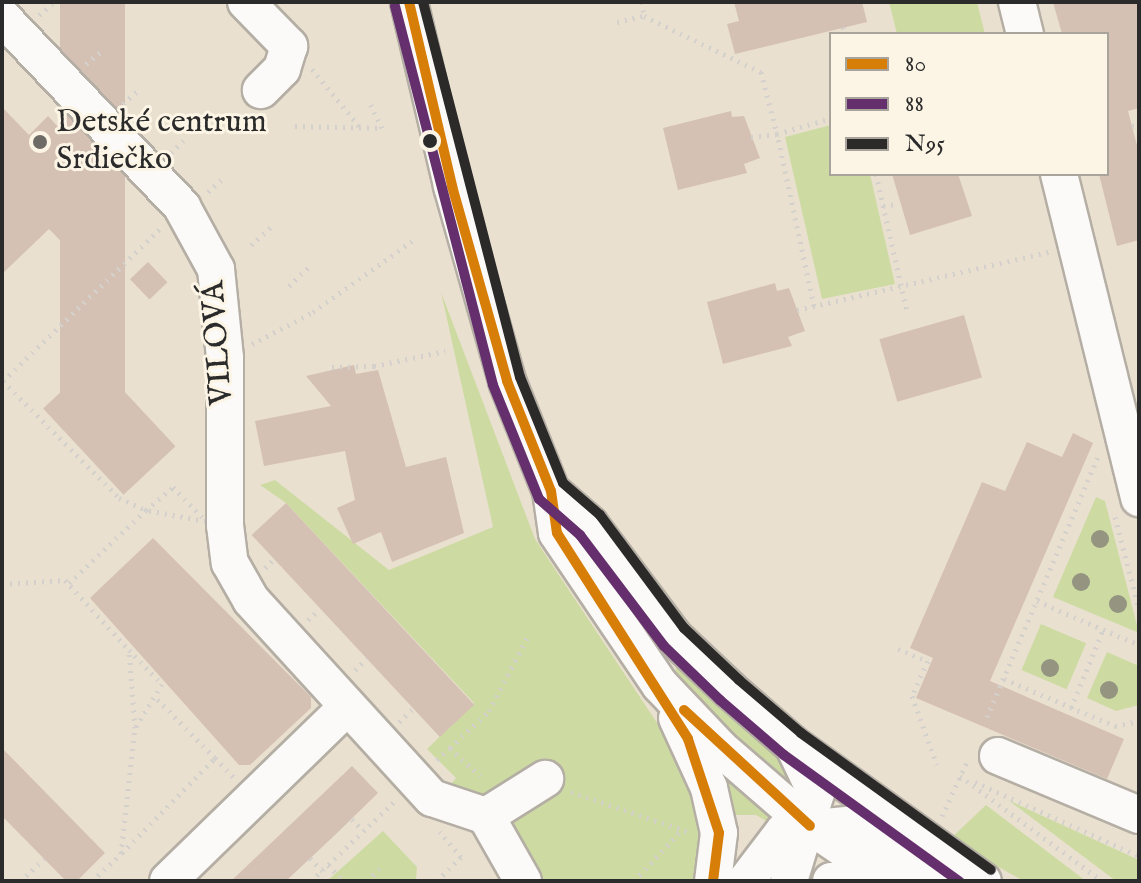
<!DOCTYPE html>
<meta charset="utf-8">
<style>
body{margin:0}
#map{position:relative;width:1141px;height:883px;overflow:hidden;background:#eae0d0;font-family:"IM FELL English",serif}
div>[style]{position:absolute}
.green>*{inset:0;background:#cddba3;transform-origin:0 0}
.building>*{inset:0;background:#d5c1b3;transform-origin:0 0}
.path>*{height:5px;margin-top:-2.5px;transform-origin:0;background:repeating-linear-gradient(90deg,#d4d1cd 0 2px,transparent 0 8px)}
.roads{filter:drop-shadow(2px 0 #b4aea4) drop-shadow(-2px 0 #b4aea4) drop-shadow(0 2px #b4aea4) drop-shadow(0 -2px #b4aea4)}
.minor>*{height:36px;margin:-18px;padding:0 18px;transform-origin:18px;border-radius:18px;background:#fcfaf8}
.bus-1>*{height:10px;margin:-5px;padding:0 5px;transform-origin:5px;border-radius:5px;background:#d77e09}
.bus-2>*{height:10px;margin:-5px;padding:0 5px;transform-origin:5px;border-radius:5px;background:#642f6c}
.bus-3>*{height:10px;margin:-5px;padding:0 5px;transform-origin:5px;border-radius:5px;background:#2b2a29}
.trees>*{width:18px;height:18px;margin:-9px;border-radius:50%;background:#949481}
.dots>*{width:22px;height:22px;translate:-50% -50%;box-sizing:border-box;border:4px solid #fcf5e5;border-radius:50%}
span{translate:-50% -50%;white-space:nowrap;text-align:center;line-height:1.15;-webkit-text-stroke:6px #fcf5e5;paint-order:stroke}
.poi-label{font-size:32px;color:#2b2b2b}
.left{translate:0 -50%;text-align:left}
.street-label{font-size:32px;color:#2b2b2b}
.frame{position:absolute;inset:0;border:4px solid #2b2b2b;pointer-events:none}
.legend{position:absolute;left:829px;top:32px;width:280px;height:144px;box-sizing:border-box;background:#fcf5e5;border:2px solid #a8a49b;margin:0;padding:10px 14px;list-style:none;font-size:24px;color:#2b2b2b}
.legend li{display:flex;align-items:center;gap:16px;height:40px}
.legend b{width:40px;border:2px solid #a8a49b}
</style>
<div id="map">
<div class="green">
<div style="clip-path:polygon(889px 2px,977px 2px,985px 34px,897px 34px)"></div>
<div style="clip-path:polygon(831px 125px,831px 174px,870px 174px,895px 284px,822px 299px,785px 137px)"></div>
<div style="clip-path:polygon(441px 292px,535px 539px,691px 774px,703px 805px,701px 881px,539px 881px,487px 796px,447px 789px,456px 778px,427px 749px,474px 703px,286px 503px,260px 485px,275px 480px,389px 570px,493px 527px)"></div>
<div style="clip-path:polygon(1096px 497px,1105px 501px,1139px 633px,1053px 597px)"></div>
<div style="left:1041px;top:624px;width:49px;height:50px;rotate:23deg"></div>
<div style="clip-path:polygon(1107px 652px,1139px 666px,1139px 705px,1116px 711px,1087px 698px)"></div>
<div style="clip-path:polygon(680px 664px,788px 764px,798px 794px,735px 742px,673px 673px)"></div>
<div style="clip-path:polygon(714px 765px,779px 822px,776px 827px,756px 815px,727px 815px)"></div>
<div style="clip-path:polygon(1008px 800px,1139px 860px,1139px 881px,1116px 881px)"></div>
<div style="clip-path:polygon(986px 805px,1086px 881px,1024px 881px,949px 840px)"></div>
<div style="clip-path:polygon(383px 831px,417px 867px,416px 881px,327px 881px)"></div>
</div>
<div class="building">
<div style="left:60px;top:2px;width:65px;height:401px"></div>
<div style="clip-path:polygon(734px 2px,862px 2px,867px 22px,735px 54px,727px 24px,739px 21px)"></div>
<div style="clip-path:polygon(1053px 2px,1139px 2px,1139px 108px,1128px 111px,1139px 153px,1139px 240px,1117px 246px,1099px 174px,1107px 174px,1107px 34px,1062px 34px)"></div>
<div style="clip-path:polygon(2px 107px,29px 135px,48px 116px,73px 143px,54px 162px,117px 228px,81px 262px,49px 229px,2px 274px)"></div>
<div style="clip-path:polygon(731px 111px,732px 117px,744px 116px,760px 158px,744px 164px,747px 173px,678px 190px,663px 128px)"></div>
<div style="clip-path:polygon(892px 174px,958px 174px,972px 216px,910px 235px)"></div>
<div style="left:148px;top:262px;width:28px;height:25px;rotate:46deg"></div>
<div style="clip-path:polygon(775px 283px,777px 291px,789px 288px,805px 331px,788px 337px,792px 346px,723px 364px,707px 302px)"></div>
<div style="left:964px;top:315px;width:65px;height:88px;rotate:74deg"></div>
<div style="left:95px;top:360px;width:118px;height:71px;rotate:47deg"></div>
<div style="clip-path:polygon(354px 365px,356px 374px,378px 370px,406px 467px,446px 457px,464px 533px,392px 562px,381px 532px,353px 544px,337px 508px,355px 500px,345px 451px,264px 466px,255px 421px,331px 406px,306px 376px)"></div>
<div style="clip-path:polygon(1073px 433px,1093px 443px,990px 681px,1124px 739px,1107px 779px,916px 698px,933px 658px,910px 648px,982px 482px,1005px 491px,1027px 442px,1062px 457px)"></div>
<div style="left:286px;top:503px;width:276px;height:47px;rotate:47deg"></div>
<div style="clip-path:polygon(153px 538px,311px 697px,311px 708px,250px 765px,239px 765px,90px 598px)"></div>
<div style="clip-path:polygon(2px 748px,105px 853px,77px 881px,66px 881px,2px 816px)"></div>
<div style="clip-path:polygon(352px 766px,378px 793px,336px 834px,286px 881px,231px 881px)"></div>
</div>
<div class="path">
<div style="left:642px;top:2px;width:14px;rotate:82deg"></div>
<div style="left:39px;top:15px;width:20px;rotate:-41deg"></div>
<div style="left:617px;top:22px;width:28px;rotate:-13deg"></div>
<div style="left:644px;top:16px;width:130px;rotate:25.6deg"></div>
<div style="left:761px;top:72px;width:64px;rotate:75.5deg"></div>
<div style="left:777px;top:134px;width:26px;rotate:173deg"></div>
<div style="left:843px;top:27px;width:7px;rotate:74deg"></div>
<div style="left:86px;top:64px;width:23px;rotate:-40deg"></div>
<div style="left:312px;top:69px;width:74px;rotate:50.5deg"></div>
<div style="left:123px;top:104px;width:24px;rotate:-42deg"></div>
<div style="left:295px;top:126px;width:87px;rotate:1.3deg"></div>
<div style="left:382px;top:128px;width:28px;rotate:-116deg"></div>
<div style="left:1132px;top:126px;width:7px;rotate:-16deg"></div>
<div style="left:171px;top:153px;width:23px;rotate:-45deg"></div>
<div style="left:876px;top:174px;width:141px;rotate:77.3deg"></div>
<div style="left:208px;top:192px;width:23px;rotate:-43deg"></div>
<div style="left:883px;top:206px;width:13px;rotate:-9deg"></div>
<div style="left:251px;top:245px;width:28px;rotate:-42deg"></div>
<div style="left:289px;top:286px;width:29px;rotate:-44deg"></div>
<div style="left:814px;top:306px;width:176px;rotate:-102.1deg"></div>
<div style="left:777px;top:134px;width:56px;rotate:-16.5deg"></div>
<div style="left:797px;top:310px;width:259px;rotate:-13deg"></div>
<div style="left:252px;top:344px;width:69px;rotate:-27.7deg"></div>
<div style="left:313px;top:312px;width:122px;rotate:-35.6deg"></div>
<div style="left:332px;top:367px;width:42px;rotate:-1.4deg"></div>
<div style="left:374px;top:366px;width:73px;rotate:-11.9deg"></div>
<div style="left:3px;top:381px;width:165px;rotate:45.2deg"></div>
<div style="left:119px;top:498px;width:30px;rotate:24deg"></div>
<div style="left:146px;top:510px;width:106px;rotate:136.5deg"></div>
<div style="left:3px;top:381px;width:221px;rotate:-44.1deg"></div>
<div style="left:173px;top:487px;width:47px;rotate:45.9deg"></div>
<div style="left:206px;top:521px;width:61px;rotate:-169.6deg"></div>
<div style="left:146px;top:510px;width:35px;rotate:-40deg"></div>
<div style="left:1115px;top:517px;width:95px;rotate:75.4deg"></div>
<div style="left:265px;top:568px;width:13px;rotate:-45deg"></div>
<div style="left:2px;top:584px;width:63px;rotate:-3.6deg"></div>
<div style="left:65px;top:580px;width:95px;rotate:47.6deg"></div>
<div style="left:1037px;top:601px;width:111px;rotate:23.3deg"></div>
<div style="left:308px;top:620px;width:16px;rotate:-43deg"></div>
<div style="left:898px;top:649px;width:32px;rotate:22deg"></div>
<div style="left:928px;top:661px;width:38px;rotate:115deg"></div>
<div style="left:912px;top:696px;width:73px;rotate:70.1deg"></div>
<div style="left:355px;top:670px;width:17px;rotate:-45deg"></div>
<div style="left:1004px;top:679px;width:121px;rotate:22.9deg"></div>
<div style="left:1115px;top:726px;width:25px;rotate:-12deg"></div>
<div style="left:1071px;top:708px;width:84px;rotate:-67.7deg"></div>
<div style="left:987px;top:717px;width:285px;rotate:-66.9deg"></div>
<div style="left:399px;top:722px;width:21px;rotate:-43deg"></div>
<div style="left:450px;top:748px;width:54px;rotate:-43.5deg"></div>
<div style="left:489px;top:711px;width:87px;rotate:-62.5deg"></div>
<div style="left:215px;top:758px;width:29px;rotate:46deg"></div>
<div style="left:437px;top:760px;width:18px;rotate:-43deg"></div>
<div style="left:450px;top:748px;width:41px;rotate:43deg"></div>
<div style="left:960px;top:776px;width:177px;rotate:36.5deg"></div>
<div style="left:975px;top:782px;width:180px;rotate:24.3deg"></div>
<div style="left:571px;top:792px;width:125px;rotate:18.7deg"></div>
<div style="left:942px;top:816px;width:62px;rotate:-65.1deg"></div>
<div style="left:352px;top:819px;width:16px;rotate:47deg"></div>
<div style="left:122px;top:853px;width:133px;rotate:-45.6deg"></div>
<div style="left:215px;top:758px;width:83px;rotate:-134.5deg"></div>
<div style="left:310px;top:858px;width:18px;rotate:47deg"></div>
<div style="left:328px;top:865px;width:23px;rotate:45deg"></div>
<div style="left:26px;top:876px;width:25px;rotate:-43deg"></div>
<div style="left:92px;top:881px;width:40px;rotate:-43deg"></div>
<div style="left:121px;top:854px;width:127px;rotate:-83.7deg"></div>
<div style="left:135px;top:728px;width:78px;rotate:-94.4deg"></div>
<div style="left:129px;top:650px;width:47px;rotate:45.9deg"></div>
<div style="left:162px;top:684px;width:52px;rotate:121.5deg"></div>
<div style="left:311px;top:881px;width:117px;rotate:-43.6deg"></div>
<div style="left:367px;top:881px;width:23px;rotate:-45deg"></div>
<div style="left:437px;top:881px;width:34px;rotate:-45deg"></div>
<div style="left:461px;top:857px;width:33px;rotate:-130deg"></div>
<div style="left:634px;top:881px;width:67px;rotate:-46.8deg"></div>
</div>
<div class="roads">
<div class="minor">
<div style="left:246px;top:2px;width:62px;rotate:45.7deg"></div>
<div style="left:289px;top:46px;width:24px;rotate:107deg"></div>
<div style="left:282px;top:69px;width:30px;rotate:135deg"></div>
<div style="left:409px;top:2px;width:189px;rotate:76.8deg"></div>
<div style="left:452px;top:186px;width:203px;rotate:74.2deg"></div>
<div style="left:507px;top:381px;width:118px;rotate:68.2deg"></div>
<div style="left:551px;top:491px;width:42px;rotate:81.9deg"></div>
<div style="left:557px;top:533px;width:184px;rotate:55.9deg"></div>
<div style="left:660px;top:685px;width:87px;rotate:46.4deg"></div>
<div style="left:720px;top:748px;width:119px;rotate:40.9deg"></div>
<div style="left:810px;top:826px;width:98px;rotate:34.2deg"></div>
<div style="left:1017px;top:2px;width:33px;rotate:76deg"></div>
<div style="left:2px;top:17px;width:262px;rotate:46.5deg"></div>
<div style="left:182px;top:207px;width:71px;rotate:61.3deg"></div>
<div style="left:216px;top:269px;width:89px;rotate:84.2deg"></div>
<div style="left:225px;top:358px;width:167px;rotate:90deg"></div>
<div style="left:225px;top:525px;width:38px;rotate:83deg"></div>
<div style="left:230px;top:563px;width:43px;rotate:60.4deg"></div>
<div style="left:251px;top:600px;width:268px;rotate:47.6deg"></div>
<div style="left:432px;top:798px;width:57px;rotate:18.4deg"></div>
<div style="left:486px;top:816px;width:75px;rotate:60.4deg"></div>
<div style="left:1059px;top:174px;width:334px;rotate:76.1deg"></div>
<div style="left:551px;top:491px;width:52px;rotate:41.1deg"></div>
<div style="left:590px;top:525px;width:140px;rotate:53.1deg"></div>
<div style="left:674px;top:637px;width:77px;rotate:43.4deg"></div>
<div style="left:730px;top:690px;width:82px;rotate:41.1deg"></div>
<div style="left:792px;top:744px;width:235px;rotate:35.7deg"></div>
<div style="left:677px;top:718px;width:77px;rotate:65.4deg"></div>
<div style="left:709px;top:788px;width:46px;rotate:77.5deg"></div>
<div style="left:719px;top:833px;width:48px;rotate:97.1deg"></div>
<div style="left:998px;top:756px;width:153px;rotate:22.7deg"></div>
<div style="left:486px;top:816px;width:70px;rotate:-32.1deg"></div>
<div style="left:168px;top:881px;width:248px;rotate:-44.2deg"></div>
<div style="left:746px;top:881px;width:63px;rotate:-52.8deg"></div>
<div style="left:784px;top:831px;width:73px;rotate:-5.5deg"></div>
<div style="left:857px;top:824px;width:101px;rotate:34.5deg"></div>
<div style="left:789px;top:881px;width:92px;rotate:-72.9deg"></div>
<div style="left:816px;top:793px;width:49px;rotate:-115.5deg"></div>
<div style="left:831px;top:881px;width:8px"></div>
</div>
</div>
<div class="bus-1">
<div style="left:409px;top:2px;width:189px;rotate:76.8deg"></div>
<div style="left:452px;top:186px;width:203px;rotate:74.2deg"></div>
<div style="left:507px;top:381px;width:118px;rotate:68.2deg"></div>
<div style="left:551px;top:491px;width:42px;rotate:81.9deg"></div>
<div style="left:557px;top:533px;width:244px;rotate:57.5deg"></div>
<div style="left:688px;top:739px;width:99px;rotate:71.7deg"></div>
<div style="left:719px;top:833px;width:48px;rotate:97.1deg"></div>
<div style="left:684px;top:710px;width:171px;rotate:42.6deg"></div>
</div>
<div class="bus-2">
<div style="left:395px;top:6px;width:391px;rotate:75.5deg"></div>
<div style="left:493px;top:385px;width:123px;rotate:68deg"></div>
<div style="left:539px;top:499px;width:55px;rotate:41.3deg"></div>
<div style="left:580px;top:535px;width:139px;rotate:52.9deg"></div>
<div style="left:664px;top:646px;width:78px;rotate:44deg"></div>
<div style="left:720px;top:700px;width:84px;rotate:40.7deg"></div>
<div style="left:784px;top:755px;width:216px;rotate:35.8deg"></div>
</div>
<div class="bus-3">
<div style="left:423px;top:2px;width:387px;rotate:75.5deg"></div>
<div style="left:520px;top:377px;width:114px;rotate:67.9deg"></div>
<div style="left:563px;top:483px;width:49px;rotate:40.9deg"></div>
<div style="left:600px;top:515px;width:141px;rotate:53.4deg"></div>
<div style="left:684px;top:628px;width:76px;rotate:43.4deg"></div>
<div style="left:739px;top:680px;width:82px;rotate:40.5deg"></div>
<div style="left:801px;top:733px;width:234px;rotate:35.8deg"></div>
</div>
<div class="trees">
<div style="left:1100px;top:539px"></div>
<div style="left:1081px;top:582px"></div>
<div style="left:1118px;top:604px"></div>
<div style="left:1050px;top:668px"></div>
<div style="left:1109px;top:690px"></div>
</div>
<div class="dots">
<div style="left:430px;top:141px;background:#2b2b2b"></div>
<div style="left:40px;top:142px;background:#6e6a65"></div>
</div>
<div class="poi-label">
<span class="left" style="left:56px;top:142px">Detské centrum<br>Srdiečko</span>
</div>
<div class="street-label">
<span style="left:219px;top:343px;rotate:-94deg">VILOVÁ</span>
</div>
<div class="frame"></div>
<ul class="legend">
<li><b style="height:10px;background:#d77e09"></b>80</li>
<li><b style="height:10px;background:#642f6c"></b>88</li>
<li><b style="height:10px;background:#2b2a29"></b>N95</li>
</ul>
</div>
